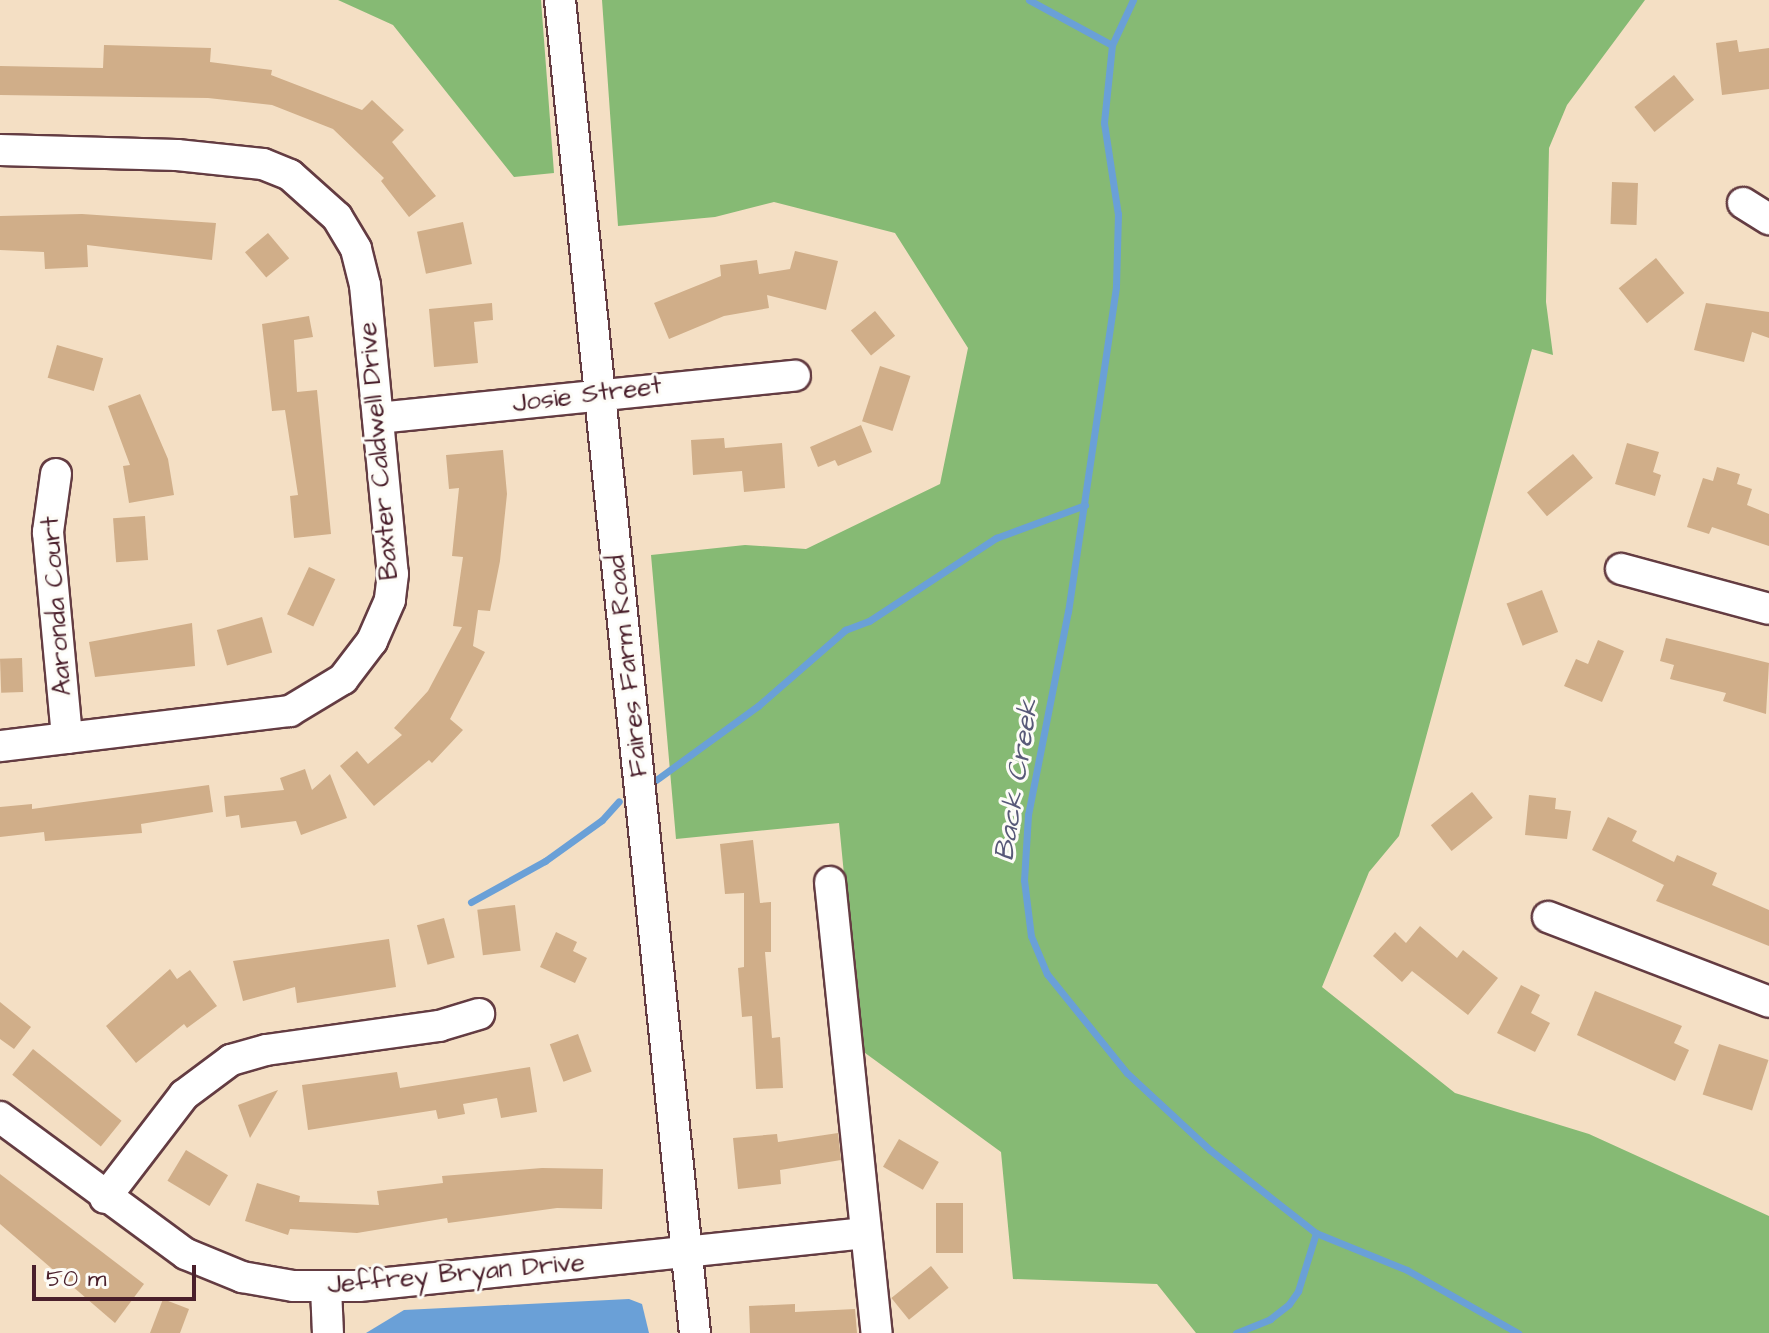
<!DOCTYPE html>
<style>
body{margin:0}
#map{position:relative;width:1769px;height:1333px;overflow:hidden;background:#f4dfc4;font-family:"Architects Daughter",sans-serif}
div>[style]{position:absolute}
.forest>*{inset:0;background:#86ba74}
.water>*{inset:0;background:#6aa0d7}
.stream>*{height:7px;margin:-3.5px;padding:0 3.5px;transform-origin:3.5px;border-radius:3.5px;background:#6aa0d7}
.building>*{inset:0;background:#d0ae89;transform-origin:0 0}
.roads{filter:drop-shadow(2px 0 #643c42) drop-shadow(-2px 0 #643c42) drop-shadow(0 2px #643c42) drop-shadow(0 -2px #643c42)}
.minor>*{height:30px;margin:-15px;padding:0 15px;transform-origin:15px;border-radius:15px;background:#fff}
span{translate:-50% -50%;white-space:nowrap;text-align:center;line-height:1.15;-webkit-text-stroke:6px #fdfcf7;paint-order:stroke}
.street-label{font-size:26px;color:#4a1f2b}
.water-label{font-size:28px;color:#585978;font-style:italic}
.scale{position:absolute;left:32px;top:1265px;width:164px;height:36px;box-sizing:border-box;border:4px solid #4a1f2b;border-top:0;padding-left:10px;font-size:24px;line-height:28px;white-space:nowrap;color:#4a1f2b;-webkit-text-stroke:6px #fdfcf7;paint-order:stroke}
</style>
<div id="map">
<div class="forest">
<div style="clip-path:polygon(338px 0,541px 0,554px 173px,514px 177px,393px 25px)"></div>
<div style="clip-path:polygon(602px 0,1645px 0,1567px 105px,1549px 148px,1546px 302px,1553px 355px,1532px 349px,1399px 836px,1369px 872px,1322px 987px,1455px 1093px,1589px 1134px,1769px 1216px,1769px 1333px,1196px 1333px,1157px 1284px,1013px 1279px,1001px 1152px,861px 1050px,839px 823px,676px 839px,651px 555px,745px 545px,806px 549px,940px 484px,968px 348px,895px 233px,774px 202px,715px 217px,618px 226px)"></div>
</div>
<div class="water">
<div style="clip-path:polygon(629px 1299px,642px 1304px,649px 1333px,366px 1333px,404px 1310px)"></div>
</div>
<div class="stream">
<div style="left:1029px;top:0;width:94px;rotate:28.5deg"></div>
<div style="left:1133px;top:0;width:50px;rotate:115deg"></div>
<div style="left:1112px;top:45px;width:78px;rotate:95.9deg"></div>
<div style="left:1104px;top:123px;width:92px;rotate:81.3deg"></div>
<div style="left:1118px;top:214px;width:73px;rotate:91.6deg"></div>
<div style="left:1116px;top:287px;width:328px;rotate:98.4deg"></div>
<div style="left:1068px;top:611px;width:208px;rotate:101.1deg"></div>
<div style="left:1028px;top:815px;width:65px;rotate:93.5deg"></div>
<div style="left:1024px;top:880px;width:56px;rotate:82.9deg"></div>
<div style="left:1031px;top:936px;width:41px;rotate:67.2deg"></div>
<div style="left:1047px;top:974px;width:127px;rotate:51.1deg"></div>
<div style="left:1127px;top:1073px;width:113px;rotate:42.9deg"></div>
<div style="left:1210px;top:1150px;width:135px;rotate:38.1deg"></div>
<div style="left:1316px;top:1233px;width:98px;rotate:22.1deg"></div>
<div style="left:1407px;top:1270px;width:128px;rotate:29.6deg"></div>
<div style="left:656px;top:780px;width:126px;rotate:-36deg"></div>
<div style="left:758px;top:706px;width:116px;rotate:-41.1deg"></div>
<div style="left:845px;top:630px;width:26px;rotate:-21deg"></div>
<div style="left:869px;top:621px;width:152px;rotate:-33.2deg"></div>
<div style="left:996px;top:538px;width:95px;rotate:-20.3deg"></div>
<div style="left:471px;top:902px;width:85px;rotate:-29deg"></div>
<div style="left:545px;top:861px;width:70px;rotate:-35.7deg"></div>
<div style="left:602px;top:820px;width:25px;rotate:-48deg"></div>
<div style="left:1236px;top:1333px;width:37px;rotate:-22deg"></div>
<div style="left:1270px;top:1319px;width:24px;rotate:-38deg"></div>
<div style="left:1289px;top:1304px;width:16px;rotate:-55deg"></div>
<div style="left:1298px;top:1291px;width:61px;rotate:-72.8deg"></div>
</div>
<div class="building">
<div style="clip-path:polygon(1737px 40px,1739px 52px,1769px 48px,1769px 89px,1722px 95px,1716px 43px)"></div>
<div style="clip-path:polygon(104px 45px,211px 48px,210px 62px,272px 70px,271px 75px,362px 110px,372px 100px,404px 130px,392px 142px,436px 196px,409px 217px,381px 181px,384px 178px,333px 129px,272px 105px,208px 98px,0 95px,0 66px,103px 68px)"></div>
<div style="left:1674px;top:75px;width:32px;height:51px;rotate:51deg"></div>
<div style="left:1612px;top:182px;width:26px;height:42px;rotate:2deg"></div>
<div style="clip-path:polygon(82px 214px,216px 223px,212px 260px,87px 245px,88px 267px,45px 269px,44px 252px,0 250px,0 216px)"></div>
<div style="left:463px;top:222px;width:43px;height:47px;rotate:78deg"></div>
<div style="left:268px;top:233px;width:33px;height:30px;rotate:50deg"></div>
<div style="clip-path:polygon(795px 251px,838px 261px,826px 310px,767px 295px,769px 308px,724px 316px,669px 339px,654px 303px,721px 276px,720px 265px,757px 260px,759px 274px,790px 269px)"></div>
<div style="left:1656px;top:258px;width:45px;height:48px;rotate:51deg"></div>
<div style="clip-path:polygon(492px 303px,493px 320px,474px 322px,478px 363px,434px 367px,429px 309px)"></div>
<div style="clip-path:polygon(1706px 303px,1769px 312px,1769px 338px,1752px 332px,1744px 362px,1694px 350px)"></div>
<div style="left:875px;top:311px;width:32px;height:31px;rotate:51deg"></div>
<div style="clip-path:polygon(309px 316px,313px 337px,294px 340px,297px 392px,317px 390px,331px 534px,294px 538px,290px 496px,298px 495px,285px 410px,272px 411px,262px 324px)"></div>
<div style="left:57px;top:345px;width:48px;height:34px;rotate:16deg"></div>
<div style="left:880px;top:366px;width:32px;height:58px;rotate:18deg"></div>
<div style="clip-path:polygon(140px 394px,168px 459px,174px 495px,129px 503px,123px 466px,130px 465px,108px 406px)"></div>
<div style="clip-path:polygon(861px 425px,872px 452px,838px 466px,835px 460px,818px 467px,810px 447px)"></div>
<div style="clip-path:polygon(724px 438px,725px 448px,782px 443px,785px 488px,744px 492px,742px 471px,693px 475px,691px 440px)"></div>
<div style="clip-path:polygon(1627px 443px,1659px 452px,1653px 472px,1661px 475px,1655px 496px,1615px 484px)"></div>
<div style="clip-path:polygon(503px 450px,507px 494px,500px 561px,490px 611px,478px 610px,473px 646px,485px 652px,450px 719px,463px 730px,432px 763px,429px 760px,374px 806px,340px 766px,357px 751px,368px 764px,402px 735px,394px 728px,428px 691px,462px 627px,453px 626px,463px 557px,452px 556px,459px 488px,449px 489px,446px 455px)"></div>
<div style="left:1573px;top:454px;width:31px;height:60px;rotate:50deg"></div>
<div style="clip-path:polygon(1717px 467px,1740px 474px,1737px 484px,1752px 489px,1747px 505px,1769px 514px,1769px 546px,1712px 527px,1709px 534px,1687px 527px,1703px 478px,1713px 481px)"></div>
<div style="left:145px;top:516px;width:44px;height:32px;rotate:86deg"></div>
<div style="left:309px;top:567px;width:29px;height:52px;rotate:25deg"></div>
<div style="left:1542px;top:590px;width:45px;height:38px;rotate:69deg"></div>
<div style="left:262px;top:617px;width:37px;height:47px;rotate:74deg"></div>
<div style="clip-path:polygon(192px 623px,195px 666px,95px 677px,89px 642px)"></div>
<div style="clip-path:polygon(1666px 638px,1769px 663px,1766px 714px,1723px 701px,1726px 693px,1670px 679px,1674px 665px,1660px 661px)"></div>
<div style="clip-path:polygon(1598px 640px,1624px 651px,1602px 702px,1564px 686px,1576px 659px,1588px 664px)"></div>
<div style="left:22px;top:658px;width:34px;height:22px;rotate:88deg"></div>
<div style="clip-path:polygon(305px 769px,312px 790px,330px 774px,347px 818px,301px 835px,296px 821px,241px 828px,239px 815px,226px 817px,224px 796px,284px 790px,280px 778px)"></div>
<div style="clip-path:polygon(209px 785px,213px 812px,141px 824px,142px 833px,45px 841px,44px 832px,0 837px,0 807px,32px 804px,32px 809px)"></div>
<div style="left:1472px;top:792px;width:33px;height:53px;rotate:51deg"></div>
<div style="clip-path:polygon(1529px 795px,1556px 798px,1555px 809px,1571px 811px,1567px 839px,1525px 835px)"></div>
<div style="clip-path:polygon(1608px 817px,1637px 831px,1632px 841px,1674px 862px,1677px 855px,1717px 873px,1712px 885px,1769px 910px,1769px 946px,1656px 901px,1664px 885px,1592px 850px)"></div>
<div style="clip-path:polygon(753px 840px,760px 903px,771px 902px,771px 952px,765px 952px,772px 1038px,780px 1037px,783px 1088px,756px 1089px,752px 1016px,742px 1017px,738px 968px,744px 967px,744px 893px,725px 894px,720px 844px)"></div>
<div style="left:515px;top:905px;width:46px;height:38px;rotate:83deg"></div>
<div style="left:444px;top:918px;width:41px;height:28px;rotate:75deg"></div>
<div style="clip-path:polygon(1420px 926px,1457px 958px,1463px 950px,1498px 978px,1468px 1015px,1412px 971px,1402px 982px,1373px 956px,1395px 932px,1406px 943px)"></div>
<div style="clip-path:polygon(556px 932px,577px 942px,573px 951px,587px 958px,575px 983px,540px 967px)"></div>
<div style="clip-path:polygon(389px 939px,396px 987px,297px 1003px,295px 987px,243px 1001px,233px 961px)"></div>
<div style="clip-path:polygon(170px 969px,177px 979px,190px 970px,217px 1006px,187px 1028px,184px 1024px,136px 1063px,106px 1026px)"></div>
<div style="clip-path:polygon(1521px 985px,1540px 995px,1531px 1013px,1550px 1023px,1535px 1052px,1497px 1033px)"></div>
<div style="clip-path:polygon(1595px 991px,1682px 1026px,1674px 1043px,1689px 1050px,1675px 1081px,1577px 1035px)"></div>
<div style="clip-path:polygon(0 1002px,31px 1027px,14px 1049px,0 1039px)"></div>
<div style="left:578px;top:1034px;width:40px;height:30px;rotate:70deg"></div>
<div style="left:1719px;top:1044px;width:52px;height:53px;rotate:18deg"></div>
<div style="left:33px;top:1049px;width:114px;height:33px;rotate:39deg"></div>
<div style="clip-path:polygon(530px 1067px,537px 1112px,501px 1118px,497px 1098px,463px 1104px,465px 1114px,438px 1119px,436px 1110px,308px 1130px,302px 1085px,397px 1072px,400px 1088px)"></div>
<div style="clip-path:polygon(278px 1090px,250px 1138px,238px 1105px)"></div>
<div style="clip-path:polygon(838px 1133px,841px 1160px,780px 1170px,781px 1184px,738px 1189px,733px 1138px,777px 1134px,778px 1142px)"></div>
<div style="left:899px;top:1139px;width:46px;height:32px;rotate:30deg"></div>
<div style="left:186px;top:1150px;width:49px;height:36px;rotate:31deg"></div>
<div style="clip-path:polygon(542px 1168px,603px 1169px,602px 1209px,557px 1208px,448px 1223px,447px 1218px,357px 1233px,290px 1229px,288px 1235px,245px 1221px,257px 1183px,300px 1196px,299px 1202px,379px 1205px,377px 1191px,443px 1183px,442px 1176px)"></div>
<div style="clip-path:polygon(0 1174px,144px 1284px,115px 1323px,0 1224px)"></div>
<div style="left:936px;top:1203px;width:27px;height:50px"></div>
<div style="left:931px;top:1266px;width:28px;height:51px;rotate:51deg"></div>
<div style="clip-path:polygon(163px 1299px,189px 1309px,180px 1333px,150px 1333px)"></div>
<div style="clip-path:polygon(795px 1304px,795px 1312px,855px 1309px,857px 1333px,750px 1333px,749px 1306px)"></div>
</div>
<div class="roads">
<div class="minor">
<div style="left:560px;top:0;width:1340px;rotate:84.22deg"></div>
<div style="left:0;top:150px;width:177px;rotate:1.6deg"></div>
<div style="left:177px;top:155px;width:86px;rotate:6deg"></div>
<div style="left:263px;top:164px;width:29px;rotate:22deg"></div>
<div style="left:290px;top:175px;width:63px;rotate:41.8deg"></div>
<div style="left:337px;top:217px;width:37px;rotate:59deg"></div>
<div style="left:356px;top:249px;width:37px;rotate:76deg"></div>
<div style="left:365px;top:285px;width:290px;rotate:84.5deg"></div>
<div style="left:393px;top:574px;width:26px;rotate:97deg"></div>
<div style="left:390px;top:600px;width:45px;rotate:113.7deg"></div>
<div style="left:372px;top:641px;width:48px;rotate:127.3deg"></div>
<div style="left:343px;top:679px;width:62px;rotate:148.9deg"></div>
<div style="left:290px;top:711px;width:292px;rotate:173.1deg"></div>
<div style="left:1743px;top:203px;width:31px;rotate:32deg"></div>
<div style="left:378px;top:418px;width:419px;rotate:-5.8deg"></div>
<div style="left:56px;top:474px;width:59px;rotate:97.9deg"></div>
<div style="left:48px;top:532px;width:207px;rotate:84.7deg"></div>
<div style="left:1621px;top:569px;width:153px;rotate:15.1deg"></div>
<div style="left:830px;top:882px;width:453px;rotate:84.1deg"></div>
<div style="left:1548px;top:917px;width:237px;rotate:21deg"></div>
<div style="left:0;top:1117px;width:231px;rotate:36.4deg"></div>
<div style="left:186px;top:1254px;width:61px;rotate:22.3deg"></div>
<div style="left:242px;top:1277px;width:52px;rotate:10deg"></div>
<div style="left:293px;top:1286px;width:66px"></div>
<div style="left:359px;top:1286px;width:509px;rotate:-5.98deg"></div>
<div style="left:105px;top:1198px;width:130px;rotate:-52.5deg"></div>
<div style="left:184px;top:1095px;width:59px;rotate:-36.7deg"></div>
<div style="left:231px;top:1060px;width:36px;rotate:-16deg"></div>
<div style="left:266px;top:1050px;width:175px;rotate:-7.9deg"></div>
<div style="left:439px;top:1026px;width:42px;rotate:-16.7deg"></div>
<div style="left:326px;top:1288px;width:45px;rotate:87.5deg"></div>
</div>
</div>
<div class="street-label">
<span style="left:587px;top:395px;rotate:-7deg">Josie Street</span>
<span style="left:379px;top:451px;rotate:-95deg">Baxter Caldwell Drive</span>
<span style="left:57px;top:606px;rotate:-94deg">Aaronda Court</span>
<span style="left:628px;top:666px;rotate:-96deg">Faires Farm Road</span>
<span style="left:456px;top:1274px;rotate:-5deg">Jeffrey Bryan Drive</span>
</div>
<div class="water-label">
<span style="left:1017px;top:780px;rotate:-81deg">Back Creek</span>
</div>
<div class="scale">50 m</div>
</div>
